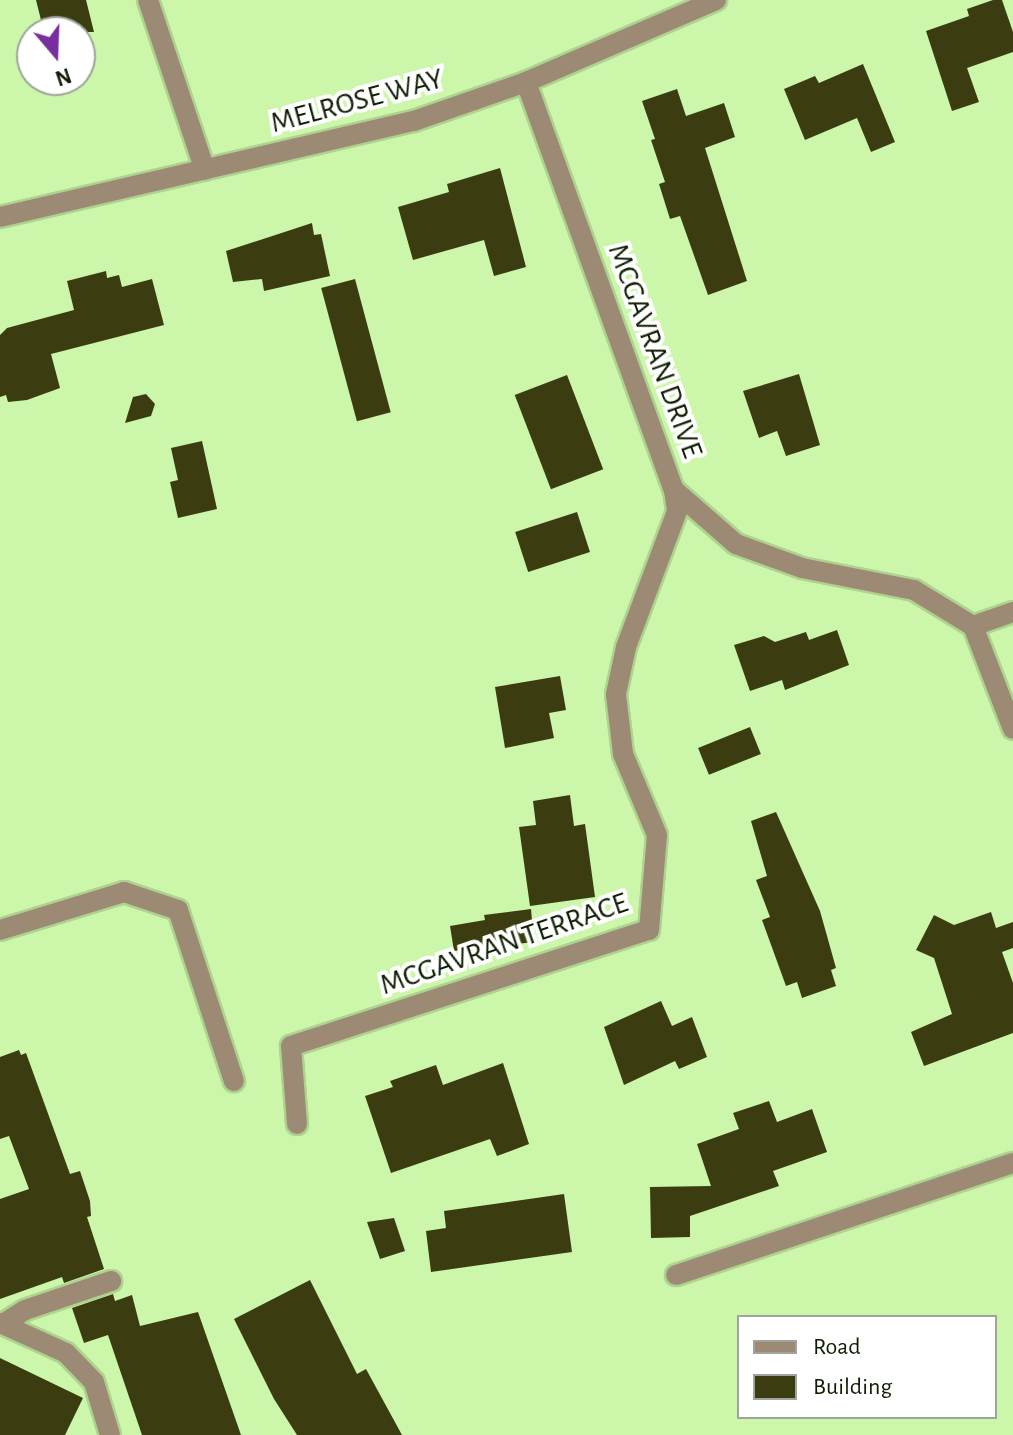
<!DOCTYPE html>
<style>
body{margin:0}
#map{position:relative;width:1013px;height:1435px;overflow:hidden;background:#ccf6aa;font-family:"Alegreya Sans",sans-serif}
div>[style]{position:absolute}
.building>*{inset:0;background:#3b3d10;transform-origin:0 0}
.roads{filter:drop-shadow(2px 0 #aed38f) drop-shadow(-2px 0 #aed38f) drop-shadow(0 2px #aed38f) drop-shadow(0 -2px #aed38f)}
.minor>*{height:20px;margin:-10px;padding:0 10px;transform-origin:10px;border-radius:10px;background:#9c8a75}
span{translate:-50% -50%;white-space:nowrap;text-align:center;line-height:1.15;-webkit-text-stroke:8px #fff;paint-order:stroke}
.street-label{font-size:30px;color:#0f1e02}
.legend{position:absolute;left:737px;top:1315px;width:260px;height:104px;box-sizing:border-box;background:#fff;border:2px solid #9fa59a;margin:0;padding:10px 14px;list-style:none;font-size:24px;color:#0f1e02}
.legend li{display:flex;align-items:center;gap:16px;height:40px}
.legend b{width:40px;border:2px solid #9fa59a}
.north{position:absolute;left:16px;top:16px;width:80px;height:80px;box-sizing:border-box;background:#fff;border:2px solid #9fa59a;border-radius:50%;rotate:161deg;font-size:22px;font-weight:700;line-height:32px;text-align:center;color:#0f1e02}
.north::after{content:'';display:block;margin:auto;width:28px;height:36px;background:#792e9f;clip-path:polygon(50% 0,100% 100%,50% 72%,0 100%)}
</style>
<div id="map">
<div class="building">
<div style="clip-path:polygon(36px 0,86px 0,94px 32px,44px 32px)"></div>
<div style="clip-path:polygon(993px 0,1002px 0,1013px 32px,1013px 52px,967px 68px,979px 102px,952px 111px,926px 31px,969px 16px,967px 9px)"></div>
<div style="clip-path:polygon(863px 64px,895px 142px,871px 152px,857px 118px,805px 140px,784px 89px,815px 76px,819px 83px)"></div>
<div style="clip-path:polygon(677px 89px,686px 116px,724px 103px,735px 137px,705px 148px,747px 281px,708px 295px,680px 216px,670px 219px,659px 184px,665px 182px,651px 140px,655px 139px,642px 101px)"></div>
<div style="clip-path:polygon(500px 168px,526px 267px,494px 276px,484px 240px,413px 260px,398px 207px,449px 192px,447px 184px)"></div>
<div style="clip-path:polygon(312px 223px,314px 235px,321px 234px,330px 276px,264px 291px,262px 279px,233px 282px,226px 251px)"></div>
<div style="clip-path:polygon(106px 271px,107px 278px,119px 275px,122px 287px,152px 279px,164px 325px,51px 354px,60px 388px,27px 400px,8px 402px,6px 395px,0 397px,0 335px,7px 328px,74px 310px,67px 281px)"></div>
<div style="left:355px;top:279px;width:138px;height:35px;rotate:75deg"></div>
<div style="clip-path:polygon(799px 374px,820px 445px,786px 456px,777px 431px,759px 438px,743px 391px)"></div>
<div style="left:567px;top:375px;width:101px;height:56px;rotate:69deg"></div>
<div style="clip-path:polygon(146px 394px,155px 404px,151px 416px,125px 423px,133px 397px)"></div>
<div style="clip-path:polygon(202px 441px,217px 509px,178px 518px,170px 482px,178px 480px,171px 448px)"></div>
<div style="left:577px;top:512px;width:42px;height:65px;rotate:72deg"></div>
<div style="clip-path:polygon(837px 630px,849px 665px,785px 690px,782px 680px,750px 691px,734px 645px,764px 636px,775px 642px,806px 632px,809px 640px)"></div>
<div style="clip-path:polygon(560px 676px,566px 710px,549px 713px,554px 738px,505px 748px,495px 687px)"></div>
<div style="left:750px;top:727px;width:29px;height:56px;rotate:68deg"></div>
<div style="clip-path:polygon(570px 795px,574px 826px,585px 824px,595px 897px,530px 906px,519px 827px,536px 825px,533px 801px)"></div>
<div style="clip-path:polygon(776px 812px,820px 911px,836px 968px,831px 970px,836px 986px,802px 998px,797px 982px,786px 986px,762px 920px,770px 917px,756px 880px,767px 876px,751px 821px)"></div>
<div style="clip-path:polygon(531px 909px,534px 942px,454px 951px,450px 926px,485px 920px,484px 915px)"></div>
<div style="clip-path:polygon(991px 912px,996px 928px,1013px 922px,1013px 948px,1002px 952px,1013px 983px,1013px 1033px,924px 1066px,911px 1032px,952px 1014px,934px 958px,916px 950px,934px 915px,954px 925px)"></div>
<div style="clip-path:polygon(661px 1001px,672px 1026px,692px 1017px,707px 1057px,679px 1069px,675px 1061px,624px 1085px,604px 1027px)"></div>
<div style="clip-path:polygon(19px 1050px,21px 1055px,26px 1053px,70px 1174px,80px 1171px,90px 1201px,91px 1216px,87px 1217px,104px 1269px,64px 1283px,62px 1277px,0 1299px,0 1199px,29px 1189px,9px 1136px,0 1139px,0 1057px)"></div>
<div style="clip-path:polygon(503px 1063px,529px 1144px,497px 1156px,490px 1139px,391px 1173px,365px 1096px,393px 1087px,390px 1081px,436px 1065px,443px 1085px)"></div>
<div style="clip-path:polygon(769px 1101px,777px 1122px,812px 1109px,827px 1152px,773px 1171px,779px 1186px,690px 1216px,690px 1237px,651px 1238px,650px 1187px,711px 1186px,697px 1144px,739px 1129px,733px 1113px)"></div>
<div style="clip-path:polygon(564px 1194px,572px 1252px,431px 1272px,426px 1231px,446px 1228px,444px 1211px)"></div>
<div style="clip-path:polygon(394px 1218px,405px 1251px,380px 1259px,367px 1222px)"></div>
<div style="clip-path:polygon(310px 1280px,357px 1374px,366px 1369px,402px 1435px,297px 1435px,274px 1399px,234px 1319px)"></div>
<div style="clip-path:polygon(113px 1294px,115px 1301px,132px 1295px,140px 1326px,198px 1312px,241px 1435px,142px 1435px,108px 1335px,84px 1343px,72px 1308px)"></div>
<div style="clip-path:polygon(0 1358px,83px 1398px,65px 1435px,0 1435px)"></div>
</div>
<div class="roads">
<div class="minor">
<div style="left:148px;top:0;width:179px;rotate:71.5deg"></div>
<div style="left:526px;top:82px;width:434px;rotate:70.1deg"></div>
<div style="left:674px;top:490px;width:82px;rotate:41.1deg"></div>
<div style="left:736px;top:544px;width:70px;rotate:20deg"></div>
<div style="left:802px;top:568px;width:114px;rotate:11.1deg"></div>
<div style="left:914px;top:590px;width:69px;rotate:31.4deg"></div>
<div style="left:973px;top:626px;width:110px;rotate:68.8deg"></div>
<div style="left:0;top:217px;width:425px;rotate:-13.1deg"></div>
<div style="left:414px;top:121px;width:119px;rotate:-19.2deg"></div>
<div style="left:526px;top:82px;width:207px;rotate:-23.3deg"></div>
<div style="left:973px;top:626px;width:42px;rotate:-19.3deg"></div>
<div style="left:0;top:930px;width:130px;rotate:-17deg"></div>
<div style="left:124px;top:892px;width:57px;rotate:18.4deg"></div>
<div style="left:178px;top:910px;width:180px;rotate:71.9deg"></div>
<div style="left:297px;top:1124px;width:78px;rotate:-94.4deg"></div>
<div style="left:291px;top:1046px;width:376px;rotate:-18deg"></div>
<div style="left:649px;top:930px;width:95px;rotate:-85.2deg"></div>
<div style="left:657px;top:835px;width:88px;rotate:-112.8deg"></div>
<div style="left:623px;top:754px;width:60px;rotate:-96.7deg"></div>
<div style="left:616px;top:694px;width:48px;rotate:-78deg"></div>
<div style="left:626px;top:647px;width:145px;rotate:-69.4deg"></div>
<div style="left:677px;top:511px;width:21px;rotate:-98deg"></div>
<div style="left:676px;top:1275px;width:355px;rotate:-18.4deg"></div>
<div style="left:6px;top:1322px;width:22px;rotate:-32deg"></div>
<div style="left:25px;top:1310px;width:91px;rotate:-18.6deg"></div>
<div style="left:0;top:1323px;width:72px;rotate:24.4deg"></div>
<div style="left:66px;top:1353px;width:40px;rotate:46deg"></div>
<div style="left:94px;top:1382px;width:55px;rotate:73.2deg"></div>
</div>
</div>
<div class="street-label">
<span style="left:357px;top:101px;rotate:-15deg">MELROSE WAY</span>
<span style="left:655px;top:351px;rotate:70deg">MCGAVRAN DRIVE</span>
<span style="left:504px;top:944px;rotate:-19deg">MCGAVRAN TERRACE</span>
</div>
<ul class="legend">
<li><b style="height:10px;background:#9c8a75"></b>Road</li>
<li><b style="height:22px;background:#3b3d10"></b>Building</li>
</ul>
<div class="north">N</div>
</div>
